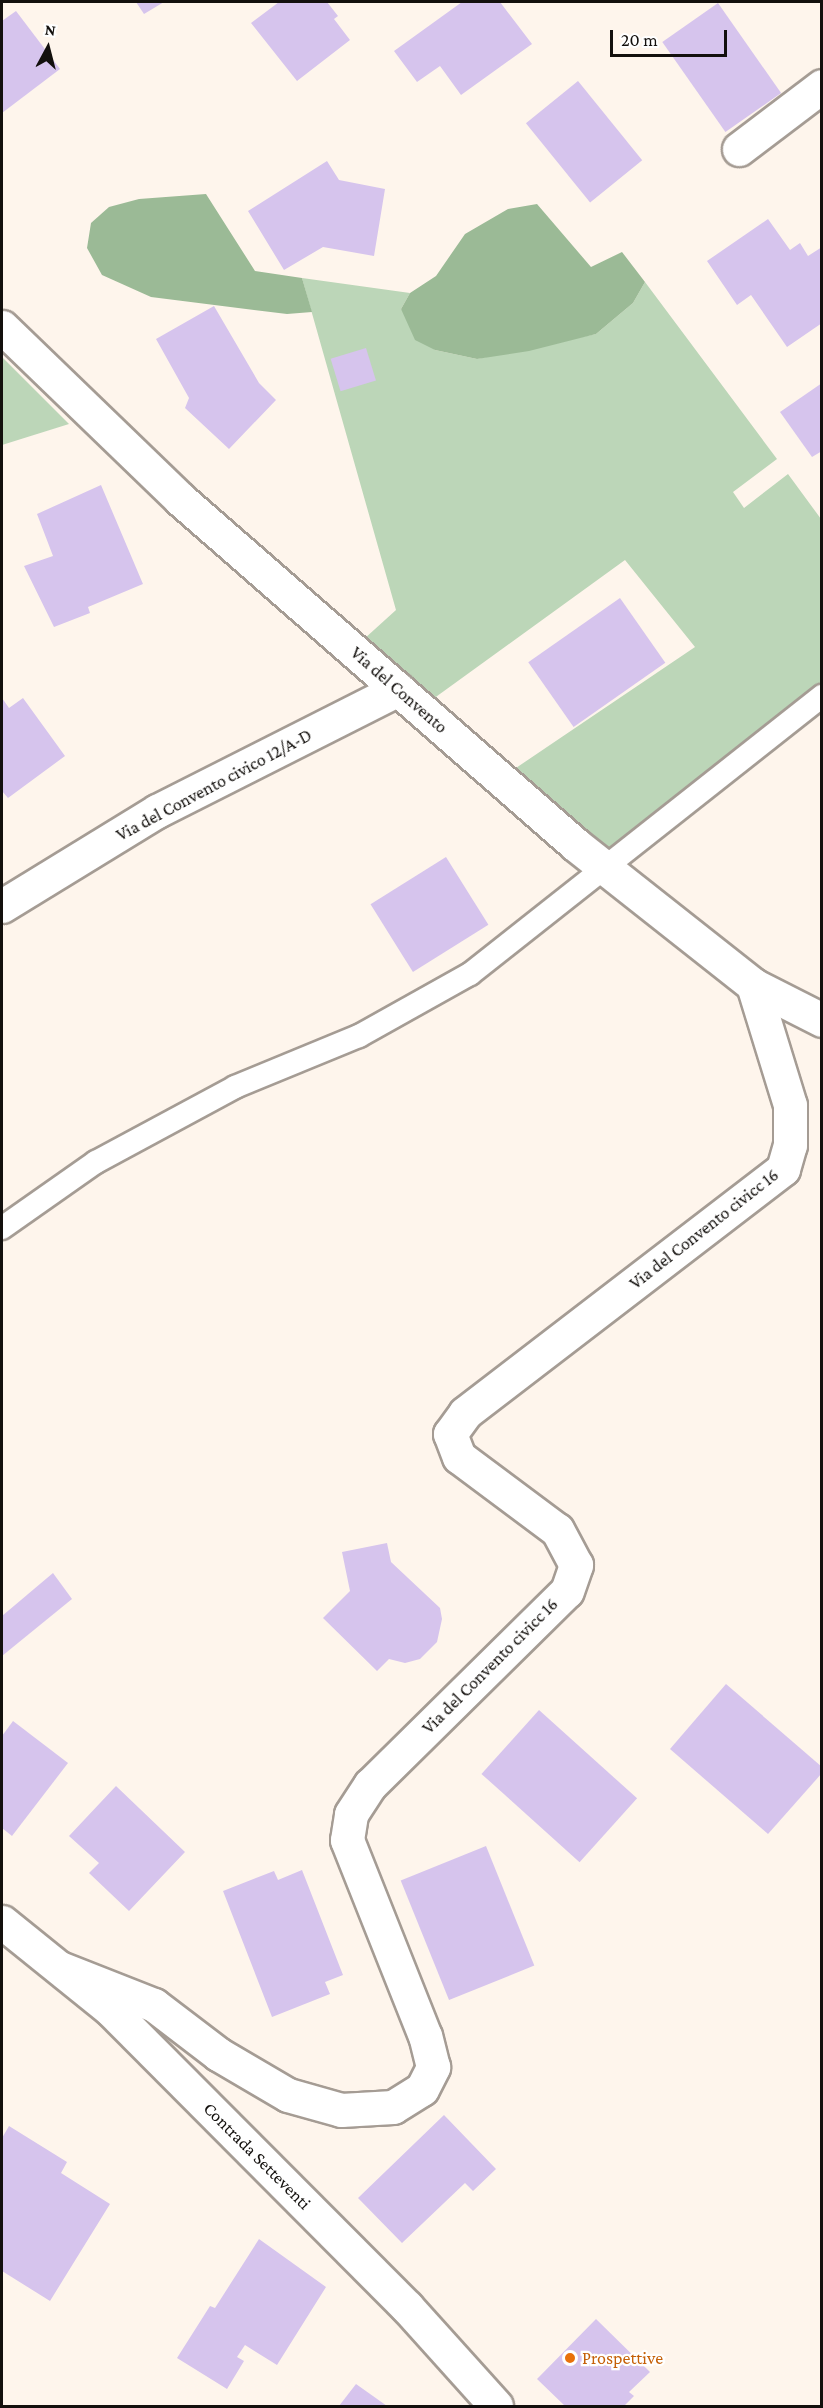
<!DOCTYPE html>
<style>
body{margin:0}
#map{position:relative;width:823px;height:2408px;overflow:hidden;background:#fef5ec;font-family:"Crimson Pro",serif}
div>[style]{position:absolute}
.green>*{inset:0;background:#bcd6b8}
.forest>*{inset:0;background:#9bba96}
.building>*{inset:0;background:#d6c4ed;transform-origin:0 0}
.roads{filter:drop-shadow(2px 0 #a59c94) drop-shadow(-2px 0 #a59c94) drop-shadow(0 2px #a59c94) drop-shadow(0 -2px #a59c94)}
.service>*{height:22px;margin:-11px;padding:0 11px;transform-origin:11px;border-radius:11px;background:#fff}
.minor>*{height:33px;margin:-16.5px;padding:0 16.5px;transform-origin:16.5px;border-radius:16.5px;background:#fff}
.dots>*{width:16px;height:16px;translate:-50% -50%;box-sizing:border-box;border:3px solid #fff;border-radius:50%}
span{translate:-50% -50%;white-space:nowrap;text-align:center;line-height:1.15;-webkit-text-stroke:4.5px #fff;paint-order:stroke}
.street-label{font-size:18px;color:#13100d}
.food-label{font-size:18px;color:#c56008}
.left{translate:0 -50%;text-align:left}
.frame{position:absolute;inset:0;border:3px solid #13100d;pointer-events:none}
.north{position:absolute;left:18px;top:18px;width:60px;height:60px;-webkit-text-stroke:4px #fff;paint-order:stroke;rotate:7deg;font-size:16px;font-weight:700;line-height:24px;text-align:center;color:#13100d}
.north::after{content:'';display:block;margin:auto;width:21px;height:27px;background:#13100d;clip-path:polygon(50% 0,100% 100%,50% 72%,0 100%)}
.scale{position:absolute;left:610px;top:30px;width:117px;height:27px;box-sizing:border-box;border:3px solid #13100d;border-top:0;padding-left:8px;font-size:18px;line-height:21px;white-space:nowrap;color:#13100d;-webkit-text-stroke:4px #fff;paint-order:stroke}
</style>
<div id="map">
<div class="green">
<div style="clip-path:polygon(302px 278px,410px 293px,401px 309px,435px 350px,477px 359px,596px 334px,633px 303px,645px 282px,777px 459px,733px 492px,744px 508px,788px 474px,821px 519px,821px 687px,610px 849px,510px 772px,695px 647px,625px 560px,433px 699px,364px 639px,396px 610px)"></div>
<div style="clip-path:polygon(2px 357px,69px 424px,2px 445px)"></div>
</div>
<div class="forest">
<div style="clip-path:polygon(206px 194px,255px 271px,302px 278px,312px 312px,287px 314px,151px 297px,102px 275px,87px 248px,91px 223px,109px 207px,139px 199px)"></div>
<div style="clip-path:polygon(537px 204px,591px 267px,622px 252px,645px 282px,633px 303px,596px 334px,529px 351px,477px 359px,435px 350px,415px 340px,401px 309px,410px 293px,436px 276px,465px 234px,508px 209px)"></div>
</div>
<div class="building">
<div style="clip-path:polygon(136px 2px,164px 2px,144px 14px)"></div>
<div style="clip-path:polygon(279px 2px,327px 2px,338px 16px,334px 19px,350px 40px,297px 81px,251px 23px)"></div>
<div style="clip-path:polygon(462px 2px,500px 2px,532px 44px,461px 95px,440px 66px,417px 82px,394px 51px)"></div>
<div style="left:718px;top:3px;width:110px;height:68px;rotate:55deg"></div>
<div style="clip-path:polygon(16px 11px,60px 69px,2px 113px,2px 21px)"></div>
<div style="left:578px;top:81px;width:102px;height:67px;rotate:51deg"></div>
<div style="clip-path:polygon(327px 161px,339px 180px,385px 189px,374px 256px,323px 247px,284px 270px,248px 211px)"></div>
<div style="clip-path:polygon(768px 219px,790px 250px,800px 243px,808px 256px,822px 247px,822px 323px,787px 347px,751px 295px,737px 305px,707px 261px)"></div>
<div style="clip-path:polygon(214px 306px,259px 383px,276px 400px,229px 449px,185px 408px,189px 398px,156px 339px)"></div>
<div style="left:366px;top:348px;width:34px;height:37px;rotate:73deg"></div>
<div style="clip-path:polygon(822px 383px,822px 451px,812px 457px,780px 412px)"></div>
<div style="clip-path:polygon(101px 485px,143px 584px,88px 607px,90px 613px,54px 627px,24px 566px,53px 556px,37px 514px)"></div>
<div style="left:620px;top:598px;width:79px;height:112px;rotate:55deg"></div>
<div style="clip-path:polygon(2px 698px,9px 708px,23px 698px,65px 756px,8px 798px,2px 791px)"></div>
<div style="left:446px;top:857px;width:80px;height:89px;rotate:58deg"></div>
<div style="clip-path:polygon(387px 1543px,391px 1562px,440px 1608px,442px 1619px,437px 1642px,420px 1659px,405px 1663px,389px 1659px,377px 1671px,323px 1618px,350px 1591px,342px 1552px)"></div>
<div style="clip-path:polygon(53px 1573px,72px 1599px,2px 1656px,2px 1616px)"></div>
<div style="clip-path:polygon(726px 1684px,822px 1767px,822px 1773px,768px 1834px,670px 1749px)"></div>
<div style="left:539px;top:1710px;width:132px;height:86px;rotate:42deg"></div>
<div style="clip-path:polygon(13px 1721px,68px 1763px,12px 1836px,2px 1828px,2px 1736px)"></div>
<div style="clip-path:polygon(116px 1786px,185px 1852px,129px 1911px,89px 1873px,99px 1863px,69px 1836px)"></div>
<div style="left:486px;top:1846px;width:129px;height:92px;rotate:68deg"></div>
<div style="clip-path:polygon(302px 1870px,343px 1975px,325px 1982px,330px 1994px,272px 2017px,223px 1891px,274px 1871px,278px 1880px)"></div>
<div style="clip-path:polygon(444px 2115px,496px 2169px,473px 2191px,465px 2183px,402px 2243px,358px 2198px)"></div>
<div style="clip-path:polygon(9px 2126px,67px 2162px,61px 2173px,110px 2204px,50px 2301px,2px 2271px,2px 2138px)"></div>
<div style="clip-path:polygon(259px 2239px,326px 2287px,277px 2365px,245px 2345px,237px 2357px,244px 2361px,227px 2389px,177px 2358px,210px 2306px,215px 2308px)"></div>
<div style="clip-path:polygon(596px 2319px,650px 2372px,629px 2392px,634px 2396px,624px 2406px,565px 2406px,537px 2379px)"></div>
<div style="clip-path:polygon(356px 2384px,387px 2406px,339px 2406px)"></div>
</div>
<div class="roads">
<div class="service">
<div style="left:2px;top:1228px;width:115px;rotate:-35.1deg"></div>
<div style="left:96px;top:1162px;width:158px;rotate:-28.3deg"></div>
<div style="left:235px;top:1087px;width:134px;rotate:-22.4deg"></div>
<div style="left:359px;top:1036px;width:127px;rotate:-29.2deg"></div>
<div style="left:470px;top:974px;width:449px;rotate:-38.3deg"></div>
</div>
<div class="minor">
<div style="left:739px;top:149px;width:104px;rotate:-37.2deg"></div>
<div style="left:2px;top:327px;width:248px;rotate:44deg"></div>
<div style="left:180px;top:499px;width:526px;rotate:41.14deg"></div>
<div style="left:576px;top:845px;width:226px;rotate:38.3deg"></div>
<div style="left:753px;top:985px;width:77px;rotate:26.9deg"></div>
<div style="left:2px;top:906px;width:182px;rotate:-31.5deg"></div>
<div style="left:157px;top:811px;width:270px;rotate:-26.8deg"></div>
<div style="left:2px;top:1922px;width:140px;rotate:38.9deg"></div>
<div style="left:111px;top:2010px;width:419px;rotate:45.1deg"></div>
<div style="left:407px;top:2307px;width:133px;rotate:48deg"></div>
<div style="left:60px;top:1968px;width:101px;rotate:21.5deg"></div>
<div style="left:154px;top:2005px;width:81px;rotate:37.4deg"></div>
<div style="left:218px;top:2054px;width:81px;rotate:30.4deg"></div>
<div style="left:288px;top:2095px;width:55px;rotate:15.8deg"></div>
<div style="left:341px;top:2110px;width:52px;rotate:-3.3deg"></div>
<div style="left:393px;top:2107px;width:34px;rotate:-32deg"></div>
<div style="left:422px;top:2089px;width:25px;rotate:-63deg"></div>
<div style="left:433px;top:2067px;width:32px;rotate:-104deg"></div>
<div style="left:425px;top:2036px;width:211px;rotate:-111.7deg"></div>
<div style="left:347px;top:1840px;width:26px;rotate:-81deg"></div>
<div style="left:351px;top:1814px;width:35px;rotate:-57deg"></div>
<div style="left:370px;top:1785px;width:276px;rotate:-44.6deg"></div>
<div style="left:567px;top:1591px;width:28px;rotate:-71deg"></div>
<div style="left:576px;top:1565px;width:40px;rotate:-118deg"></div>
<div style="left:557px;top:1530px;width:122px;rotate:-143.3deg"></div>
<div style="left:459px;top:1457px;width:25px;rotate:-111deg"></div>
<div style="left:450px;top:1434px;width:26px;rotate:-54deg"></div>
<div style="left:465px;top:1413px;width:401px;rotate:-37.5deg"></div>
<div style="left:783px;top:1169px;width:25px;rotate:-74deg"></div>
<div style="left:790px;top:1145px;width:40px;rotate:-90deg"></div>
<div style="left:790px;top:1105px;width:126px;rotate:-107.1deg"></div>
</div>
</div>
<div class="dots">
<div style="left:570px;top:2358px;background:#e8710a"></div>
</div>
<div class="street-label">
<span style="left:399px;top:690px;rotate:41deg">Via del Convento</span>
<span style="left:214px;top:785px;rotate:-28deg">Via del Convento civico 12/A-D</span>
<span style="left:704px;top:1229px;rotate:-38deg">Via del Convento civicc 16</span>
<span style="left:490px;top:1666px;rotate:-45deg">Via del Convento civicc 16</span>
<span style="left:257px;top:2156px;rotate:45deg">Contrada Setteventi</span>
</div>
<div class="food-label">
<span class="left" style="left:582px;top:2358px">Prospettive</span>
</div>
<div class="frame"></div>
<div class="north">N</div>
<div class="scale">20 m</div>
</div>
